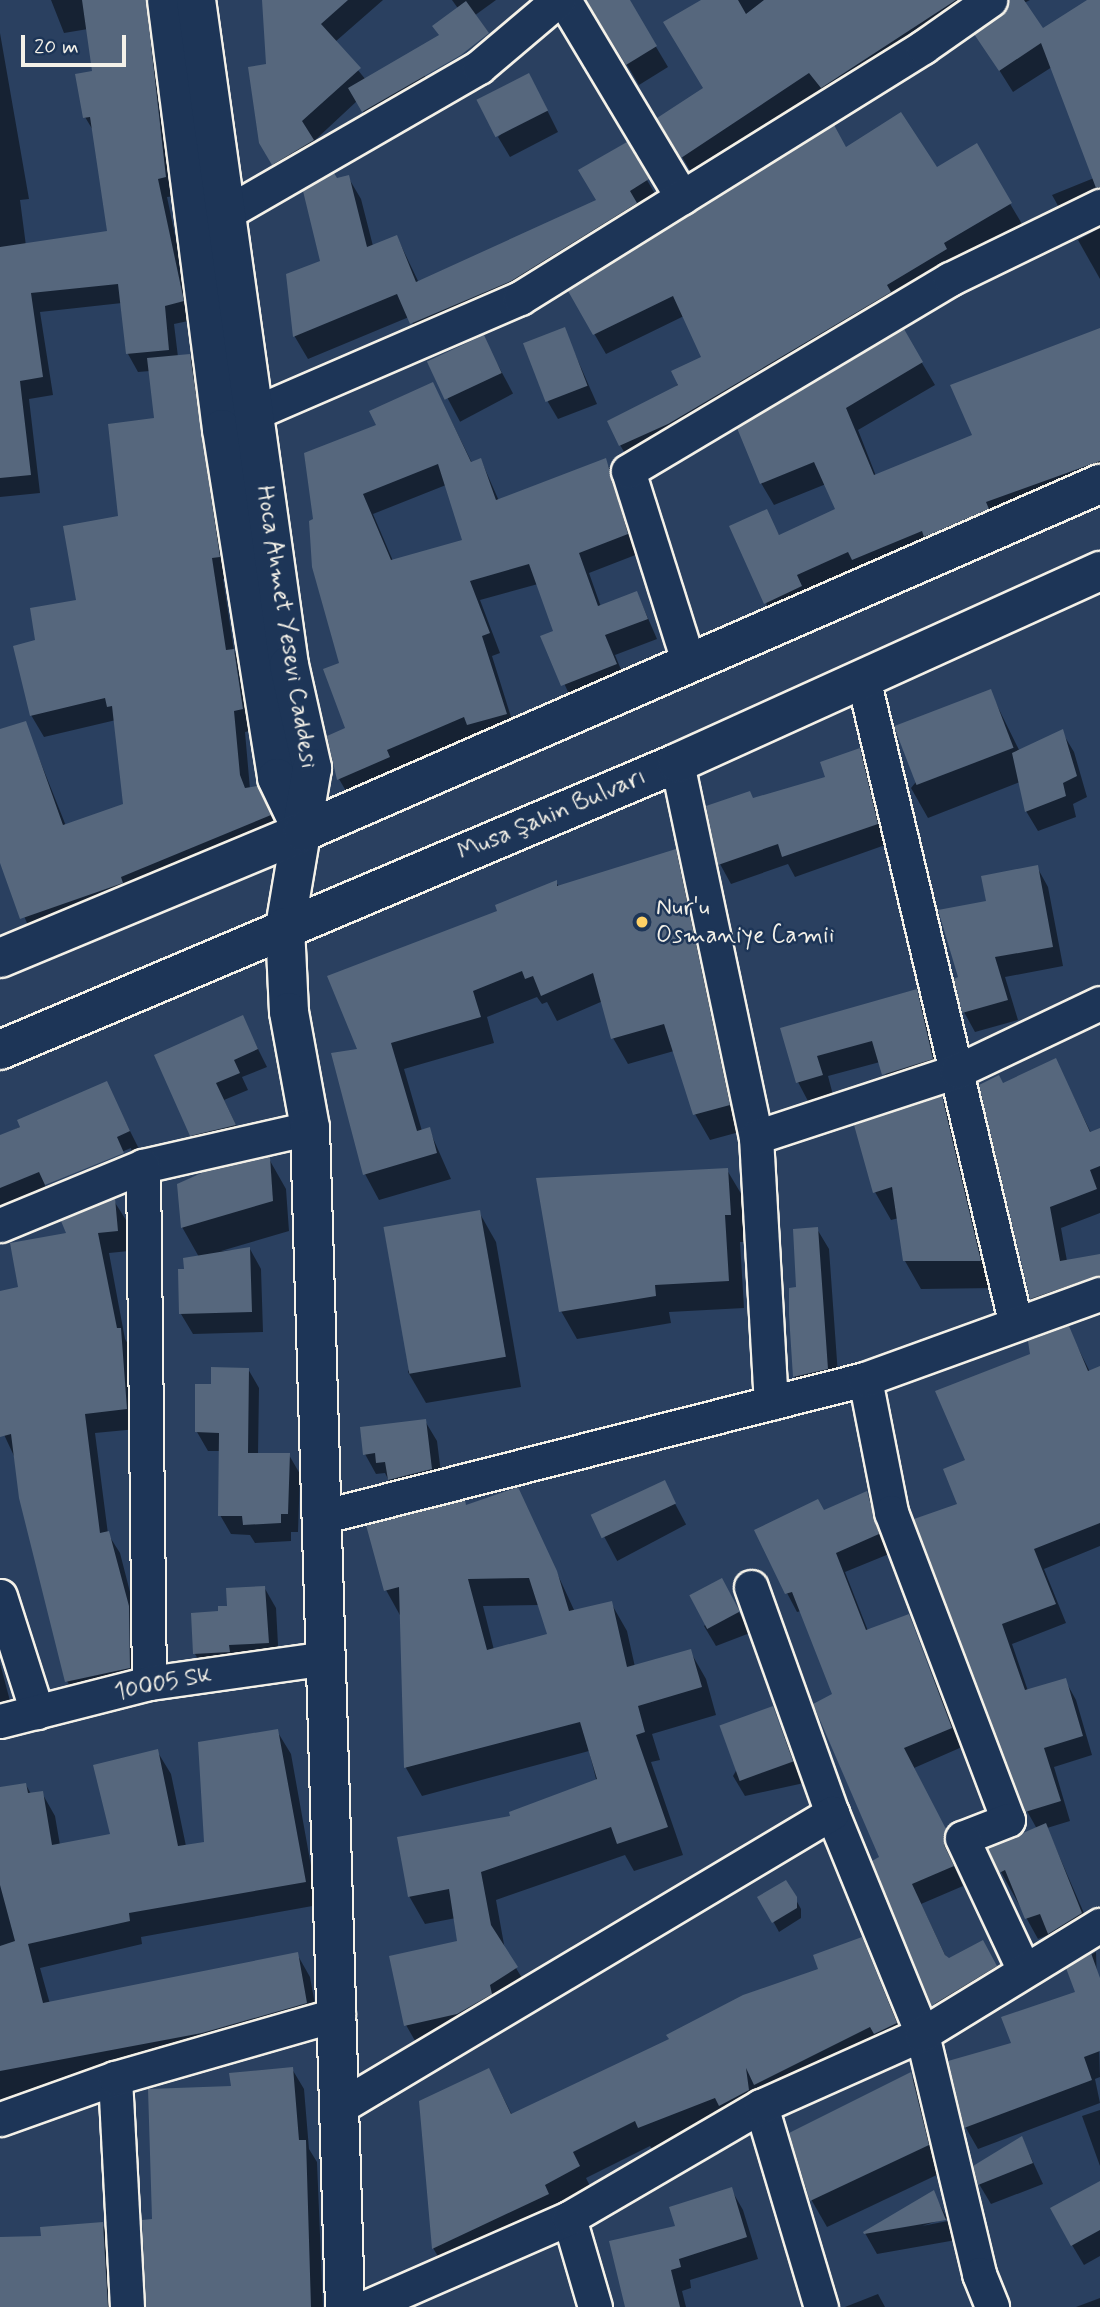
<!DOCTYPE html>
<meta charset="utf-8">
<style>
body{margin:0}
#map{position:relative;width:1100px;height:2307px;overflow:hidden;background:#2a4060;font-family:Mynerve,sans-serif}
div>[style]{position:absolute}
.shadow>*{inset:0;background:#0007;transform-origin:0 0}
.building>*{inset:0;background:#56677d;transform-origin:0 0}
.roads{filter:drop-shadow(2px 0 #f4f1e8) drop-shadow(-2px 0 #f4f1e8) drop-shadow(0 2px #f4f1e8) drop-shadow(0 -2px #f4f1e8)}
.street>*{height:33px;margin:-16.5px;padding:0 16.5px;transform-origin:16.5px;border-radius:16.5px;background:#1d3557}
.secondary>*{height:38px;margin:-19px;padding:0 19px;transform-origin:19px;border-radius:19px;background:#1d3557}
.primary>*{height:38px;margin:-19px;padding:0 19px;transform-origin:19px;border-radius:19px;background:#1d3557}
.dots>*{width:19px;height:19px;translate:-50% -50%;box-sizing:border-box;border:4px solid #1d3557;border-radius:50%}
span{translate:-50% -50%;white-space:nowrap;text-align:center;line-height:1.15;-webkit-text-stroke:5px #1d3557;paint-order:stroke}
.street-label{font-size:24px;color:#f4f1e8}
.poi-label{font-size:24px;color:#f4f1e8}
.left{translate:0 -50%;text-align:left}
.scale{position:absolute;left:21px;top:35px;width:105px;height:32px;box-sizing:border-box;border:4px solid #f4f1e8;border-top:0;padding-left:9px;font-size:21px;line-height:24px;white-space:nowrap;color:#f4f1e8;-webkit-text-stroke:5px #1d3557;paint-order:stroke}
</style>
<div id="map">
<div class="shadow">
<div style="clip-path:polygon(51px 0,155px 0,176px 196px,167px 197px,193px 320px,174px 324px,178px 357px,189px 356px,202px 377px,231px 578px,223px 579px,234px 651px,246px 672px,254px 730px,245px 732px,250px 789px,268px 810px,281px 837px,34px 940px,0 858px,0 731px,25px 723px,66px 826px,125px 805px,116px 720px,44px 737px,31px 715px,37px 641px,78px 601px,120px 518px,156px 420px,150px 371px,138px 372px,128px 354px,122px 303px,40px 312px,53px 395px,29px 399px,40px 493px,0 497px,0 33px,29px 199px,20px 200px,26px 246px,109px 232px,94px 132px,85px 117px,94px 72px,88px 29px,64px 33px)"></div>
<div style="clip-path:polygon(263px 0,383px 0,335px 42px,366px 80px,411px 53px,437px 96px,375px 132px,357px 101px,313px 142px,323px 159px,284px 182px,261px 142px,268px 66px)"></div>
<div style="clip-path:polygon(452px 0,496px 0,467px 21px)"></div>
<div style="clip-path:polygon(594px 0,628px 0,668px 67px,639px 85px,590px 3px)"></div>
<div style="clip-path:polygon(704px 0,1030px 0,1024px 3px,1042px 31px,1090px 0,1100px 0,1100px 215px,1070px 227px,1052px 195px,1094px 178px,1052px 67px,1013px 92px,977px 35px,1009px 4px,992px 6px,695px 179px,660px 119px,705px 89px)"></div>
<div style="clip-path:polygon(540px 96px,558px 132px,510px 157px,498px 137px)"></div>
<div style="clip-path:polygon(626px 145px,660px 202px,425px 346px,409px 317px,308px 359px,295px 337px,288px 275px,322px 262px,336px 180px,348px 177px,361px 199px,373px 246px,397px 237px,419px 283px,598px 201px)"></div>
<div style="clip-path:polygon(976px 146px,1022px 224px,632px 465px,620px 445px,703px 358px,684px 316px,606px 354px,570px 292px,846px 150px,936px 169px)"></div>
<div style="clip-path:polygon(1100px 228px,1100px 279px,1078px 240px)"></div>
<div style="clip-path:polygon(564px 329px,597px 404px,558px 419px,548px 402px)"></div>
<div style="clip-path:polygon(1100px 330px,1100px 486px,779px 625px,766px 603px,766px 511px,780px 537px,838px 510px,826px 484px,774px 505px,761px 483px,903px 331px,935px 385px,858px 430px,876px 476px,975px 436px)"></div>
<div style="left:483px;top:337px;width:64px;height:60px;rotate:62deg"></div>
<div style="clip-path:polygon(evenodd,433px 384px,472px 463px,481px 460px,499px 501px,605px 460px,616px 480px,638px 554px,589px 573px,601px 607px,637px 593px,657px 639px,615px 655px,627px 684px,574px 705px,543px 637px,556px 632px,538px 584px,480px 600px,500px 653px,492px 656px,516px 733px,475px 736px,396px 770px,400px 777px,350px 798px,339px 779px,348px 729px,341px 664px,315px 520px,378px 426px,433px 384px,446px 485px,464px 541px,393px 561px,373px 514px,446px 485px)"></div>
<div style="clip-path:polygon(990px 691px,1020px 752px,1062px 732px,1074px 752px,1087px 797px,1073px 804px,1076px 817px,1038px 831px,1026px 811px,1020px 782px,928px 818px,911px 788px)"></div>
<div style="clip-path:polygon(859px 750px,871px 770px,888px 844px,795px 877px,788px 864px,731px 884px,720px 864px,753px 800px,827px 778px)"></div>
<div style="clip-path:polygon(675px 851px,690px 877px,743px 1131px,710px 1140px,695px 1114px,674px 1051px,628px 1064px,613px 1038px,603px 1001px,557px 1021px,547px 1002px,542px 1004px,537px 997px,487px 1017px,494px 1043px,404px 1069px,422px 1131px,429px 1129px,451px 1179px,379px 1200px,365px 1174px,359px 1050px,499px 911px,556px 882px,559px 887px)"></div>
<div style="clip-path:polygon(1037px 867px,1048px 887px,1063px 966px,1005px 977px,1018px 1020px,975px 1032px,964px 1012px,960px 979px,988px 903px)"></div>
<div style="clip-path:polygon(916px 991px,928px 1011px,944px 1079px,895px 1095px,880px 1062px,828px 1076px,833px 1095px,809px 1103px,798px 1082px,782px 1030px)"></div>
<div style="clip-path:polygon(242px 1017px,267px 1067px,242px 1077px,248px 1090px,224px 1100px,244px 1142px,202px 1152px,192px 1135px)"></div>
<div style="clip-path:polygon(1056px 1061px,1091px 1133px,1100px 1130px,1100px 1213px,1061px 1228px,1067px 1261px,1100px 1256px,1100px 1298px,1043px 1319px,1031px 1298px,1003px 1085px)"></div>
<div style="clip-path:polygon(evenodd,106px 1083px,144px 1159px,0 1223px,0 1137px,106px 1083px,131px 1148px,132px 1152px,45px 1187px,45px 1184px,131px 1148px)"></div>
<div style="clip-path:polygon(941px 1098px,957px 1126px,996px 1288px,921px 1289px,905px 1261px,899px 1218px,891px 1220px,875px 1192px,856px 1126px)"></div>
<div style="clip-path:polygon(269px 1159px,286px 1189px,289px 1231px,221px 1251px,250px 1249px,261px 1269px,263px 1332px,193px 1334px,181px 1314px,186px 1270px,199px 1257px,182px 1227px)"></div>
<div style="clip-path:polygon(727px 1170px,743px 1197px,745px 1242px,740px 1242px,744px 1308px,669px 1312px,671px 1323px,577px 1339px,561px 1311px)"></div>
<div style="clip-path:polygon(114px 1201px,126px 1220px,129px 1251px,109px 1253px,125px 1339px,131px 1349px,137px 1429px,95px 1433px,108px 1534px,120px 1553px,139px 1627px,140px 1688px,78px 1701px,67px 1681px,14px 1456px,0 1426px,0 1293px,20px 1288px,69px 1235px)"></div>
<div style="clip-path:polygon(479px 1212px,496px 1242px,521px 1387px,426px 1403px,408px 1372px)"></div>
<div style="clip-path:polygon(817px 1229px,829px 1249px,839px 1389px,806px 1397px,795px 1377px,790px 1290px,798px 1289px)"></div>
<div style="clip-path:polygon(1068px 1328px,1090px 1372px,1100px 1368px,1100px 1546px,1044px 1569px,1066px 1623px,1012px 1644px,1028px 1691px,1065px 1680px,1076px 1700px,1092px 1755px,1054px 1767px,1070px 1821px,1047px 1828px,1093px 1934px,1061px 1953px,1050px 1934px,1038px 1939px,1001px 1872px,1037px 1829px,1027px 1811px,959px 1505px,967px 1461px,1032px 1355px)"></div>
<div style="clip-path:polygon(248px 1369px,259px 1388px,258px 1455px,289px 1455px,300px 1474px,298px 1532px,291px 1532px,291px 1541px,255px 1543px,250px 1535px,231px 1534px,220px 1515px,221px 1451px,208px 1451px,197px 1432px,213px 1386px)"></div>
<div style="clip-path:polygon(425px 1421px,437px 1441px,443px 1489px,390px 1483px,385px 1473px,376px 1474px,365px 1454px)"></div>
<div style="left:664px;top:1483px;width:47px;height:78px;rotate:62deg"></div>
<div style="clip-path:polygon(evenodd,518px 1489px,575px 1612px,611px 1603px,627px 1631px,635px 1667px,690px 1651px,706px 1679px,716px 1715px,652px 1734px,660px 1760px,651px 1762px,683px 1855px,634px 1871px,625px 1855px,496px 1900px,505px 1950px,533px 1996px,422px 2053px,406px 2025px,459px 1942px,456px 1918px,425px 1924px,409px 1896px,512px 1818px,597px 1783px,589px 1751px,422px 1796px,406px 1768px,401px 1617px,386px 1590px,466px 1507px,518px 1489px,540px 1605px,549px 1635px,494px 1650px,483px 1606px,540px 1605px)"></div>
<div style="clip-path:polygon(867px 1493px,877px 1512px,889px 1554px,845px 1572px,868px 1631px,908px 1616px,962px 1747px,914px 1768px,955px 1850px,954px 1866px,963px 1886px,921px 1904px,947px 1959px,993px 1961px,1006px 1985px,944px 2024px,874px 1861px,881px 1858px,834px 1695px,801px 1611px,797px 1612px,787px 1593px,824px 1512px)"></div>
<div style="clip-path:polygon(264px 1587px,276px 1608px,279px 1663px,207px 1674px,195px 1654px,220px 1613px)"></div>
<div style="clip-path:polygon(733px 1601px,750px 1633px,716px 1646px,704px 1626px)"></div>
<div style="clip-path:polygon(0 1663px,15px 1720px,0 1725px)"></div>
<div style="clip-path:polygon(772px 1708px,804px 1783px,745px 1796px,733px 1776px)"></div>
<div style="clip-path:polygon(277px 1731px,291px 1754px,318px 1905px,141px 1937px,142px 1944px,40px 1968px,50px 2004px,297px 1954px,310px 1977px,319px 2026px,216px 2056px,25px 2092px,27px 2117px,0 2130px,0 1789px,26px 1785px,31px 1794px,42px 1793px,55px 1816px,60px 1845px,112px 1835px,157px 1751px,171px 1774px,186px 1846px,205px 1844px)"></div>
<div style="clip-path:polygon(786px 1882px,801px 1909px,801px 1918px,779px 1932px,760px 1897px)"></div>
<div style="clip-path:polygon(861px 1940px,910px 2049px,654px 2153px,650px 2146px,586px 2178px,593px 2192px,448px 2273px,433px 2248px,421px 2102px,489px 2070px,512px 2115px,820px 1970px)"></div>
<div style="clip-path:polygon(1096px 1952px,1100px 2077px,1095px 2079px,1100px 2103px,978px 2149px,966px 2128px,950px 2062px,1013px 2045px,1077px 1993px,1068px 1969px)"></div>
<div style="clip-path:polygon(292px 2069px,304px 2089px,309px 2149px,317px 2162px,323px 2307px,148px 2307px,154px 2220px,233px 2087px)"></div>
<div style="clip-path:polygon(910px 2074px,926px 2100px,943px 2172px,827px 2227px,812px 2201px,791px 2134px)"></div>
<div style="clip-path:polygon(1100px 2110px,1100px 2166px,1082px 2116px)"></div>
<div style="clip-path:polygon(1022px 2138px,1043px 2184px,991px 2204px,979px 2184px)"></div>
<div style="clip-path:polygon(1100px 2183px,1100px 2256px,1084px 2265px,1072px 2245px)"></div>
<div style="clip-path:polygon(731px 2189px,743px 2210px,758px 2259px,690px 2280px,691px 2288px,682px 2291px,686px 2307px,627px 2307px,677px 2227px)"></div>
<div style="clip-path:polygon(933px 2192px,947px 2218px,922px 2226px,948px 2221px,956px 2240px,877px 2254px,865px 2233px)"></div>
<div style="clip-path:polygon(102px 2224px,114px 2244px,119px 2307px,0 2307px,0 2239px,43px 2238px)"></div>
<div style="clip-path:polygon(878px 2294px,885px 2307px,845px 2307px)"></div>
<div style="clip-path:polygon(1100px 2298px,1100px 2307px,1076px 2307px)"></div>
</div>
<div class="building">
<div style="clip-path:polygon(82px 0,146px 0,166px 177px,158px 179px,184px 301px,165px 306px,169px 350px,126px 354px,118px 284px,31px 293px,43px 377px,20px 381px,31px 475px,0 478px,0 247px,107px 231px,90px 117px,83px 118px,75px 74px,92px 71px)"></div>
<div style="clip-path:polygon(262px 0,348px 0,321px 24px,361px 68px,302px 121px,314px 140px,272px 165px,259px 143px,248px 67px,266px 64px)"></div>
<div style="clip-path:polygon(586px 0,630px 0,657px 46px,626px 65px)"></div>
<div style="clip-path:polygon(701px 0,738px 0,746px 14px,764px 0,956px 0,821px 88px,809px 73px,681px 158px,657px 118px,703px 88px,663px 22px)"></div>
<div style="clip-path:polygon(1009px 0,1024px 0,1043px 28px,1087px 0,1100px 0,1100px 187px,1096px 188px,1041px 43px,999px 71px,974px 34px,1002px 15px)"></div>
<div style="clip-path:polygon(466px 1px,489px 33px,461px 55px,362px 112px,348px 88px,439px 35px,432px 26px)"></div>
<div style="left:529px;top:73px;width:42px;height:59px;rotate:63deg"></div>
<div style="clip-path:polygon(901px 112px,937px 167px,977px 143px,1012px 203px,944px 243px,947px 249px,887px 285px,891px 292px,668px 424px,619px 446px,607px 421px,678px 385px,671px 371px,701px 357px,673px 296px,593px 335px,568px 291px,834px 125px,846px 147px)"></div>
<div style="clip-path:polygon(627px 142px,649px 179px,630px 191px,637px 203px,511px 281px,410px 324px,397px 294px,293px 337px,286px 274px,320px 261px,303px 191px,334px 173px,337px 178px,349px 175px,367px 247px,397px 235px,416px 282px,596px 200px,578px 170px)"></div>
<div style="left:565px;top:327px;width:63px;height:45px;rotate:69deg"></div>
<div style="clip-path:polygon(1100px 328px,1100px 461px,986px 502px,989px 509px,924px 537px,922px 531px,852px 560px,848px 552px,797px 575px,802px 586px,764px 604px,729px 526px,767px 509px,779px 535px,835px 509px,814px 462px,760px 484px,737px 428px,904px 329px,923px 362px,846px 408px,874px 475px,972px 435px,950px 385px)"></div>
<div style="left:484px;top:335px;width:42px;height:63px;rotate:65deg"></div>
<div style="clip-path:polygon(190px 354px,220px 557px,212px 558px,226px 650px,234px 649px,243px 709px,234px 711px,240px 775px,245px 788px,257px 786px,271px 815px,121px 877px,123px 883px,20px 919px,0 863px,0 729px,26px 721px,63px 825px,123px 804px,112px 706px,107px 707px,105px 698px,30px 716px,13px 646px,35px 640px,30px 608px,76px 600px,63px 526px,118px 516px,108px 424px,154px 418px,147px 358px)"></div>
<div style="clip-path:polygon(evenodd,433px 382px,471px 462px,481px 458px,496px 500px,606px 458px,628px 534px,579px 553px,598px 606px,637px 591px,648px 619px,605px 635px,617px 664px,561px 686px,540px 636px,553px 631px,529px 564px,470px 581px,490px 633px,482px 636px,507px 714px,467px 725px,464px 717px,387px 750px,390px 757px,337px 780px,327px 736px,345px 728px,323px 669px,339px 663px,312px 567px,309px 521px,313px 519px,304px 453px,376px 425px,369px 411px,433px 382px,438px 464px,462px 540px,391px 560px,363px 494px,438px 464px)"></div>
<div style="left:991px;top:689px;width:63px;height:104px;rotate:69deg"></div>
<div style="clip-path:polygon(1063px 729px,1077px 776px,1063px 783px,1066px 796px,1025px 812px,1012px 753px)"></div>
<div style="clip-path:polygon(860px 748px,878px 824px,782px 857px,778px 844px,718px 865px,706px 806px,750px 791px,753px 798px,825px 777px,820px 762px)"></div>
<div style="clip-path:polygon(676px 849px,730px 1105px,693px 1115px,664px 1024px,611px 1039px,593px 973px,541px 996px,533px 976px,525px 979px,522px 971px,473px 991px,481px 1017px,391px 1043px,417px 1131px,430px 1127px,437px 1153px,363px 1175px,331px 1053px,357px 1049px,327px 976px,497px 911px,495px 905px,557px 880px,557px 886px)"></div>
<div style="clip-path:polygon(1038px 865px,1053px 947px,995px 957px,1008px 1000px,962px 1013px,954px 979px,958px 977px,938px 910px,986px 901px,981px 876px)"></div>
<div style="clip-path:polygon(917px 989px,933px 1059px,882px 1075px,872px 1041px,817px 1056px,823px 1075px,796px 1083px,780px 1028px)"></div>
<div style="clip-path:polygon(243px 1015px,258px 1049px,234px 1060px,240px 1073px,216px 1083px,236px 1125px,190px 1136px,154px 1055px)"></div>
<div style="clip-path:polygon(1056px 1058px,1090px 1132px,1100px 1128px,1100px 1166px,1090px 1170px,1097px 1189px,1050px 1207px,1060px 1261px,1100px 1254px,1100px 1275px,1030px 1299px,979px 1085px,999px 1075px,1003px 1083px)"></div>
<div style="clip-path:polygon(107px 1081px,130px 1131px,117px 1137px,124px 1153px,45px 1185px,39px 1172px,0 1188px,0 1135px,20px 1127px,17px 1120px)"></div>
<div style="clip-path:polygon(942px 1096px,981px 1261px,903px 1261px,892px 1187px,873px 1193px,854px 1125px)"></div>
<div style="clip-path:polygon(270px 1157px,273px 1201px,181px 1228px,177px 1184px,206px 1171px)"></div>
<div style="clip-path:polygon(728px 1168px,731px 1215px,725px 1215px,729px 1281px,655px 1285px,656px 1296px,559px 1312px,536px 1178px)"></div>
<div style="clip-path:polygon(115px 1198px,118px 1231px,98px 1233px,117px 1328px,121px 1328px,127px 1409px,85px 1414px,100px 1533px,109px 1531px,129px 1606px,130px 1668px,65px 1682px,19px 1498px,11px 1434px,0 1437px,0 1291px,18px 1287px,10px 1243px,66px 1233px,61px 1221px)"></div>
<div style="left:480px;top:1210px;width:149px;height:98px;rotate:80deg"></div>
<div style="clip-path:polygon(818px 1227px,828px 1369px,793px 1377px,789px 1315px,789px 1288px,796px 1287px,793px 1229px)"></div>
<div style="clip-path:polygon(250px 1247px,252px 1312px,179px 1314px,178px 1269px,184px 1269px,183px 1258px)"></div>
<div style="clip-path:polygon(1069px 1326px,1088px 1371px,1100px 1366px,1100px 1523px,1034px 1549px,1056px 1604px,1002px 1624px,1025px 1690px,1066px 1678px,1083px 1736px,1044px 1748px,1061px 1801px,1025px 1812px,914px 1519px,957px 1504px,943px 1469px,965px 1460px,935px 1391px,1030px 1354px,1028px 1341px)"></div>
<div style="clip-path:polygon(211px 1367px,249px 1368px,248px 1453px,290px 1453px,288px 1514px,281px 1514px,281px 1523px,243px 1525px,242px 1516px,218px 1516px,219px 1433px,195px 1432px,195px 1384px,211px 1384px)"></div>
<div style="clip-path:polygon(426px 1419px,432px 1469px,388px 1480px,385px 1462px,376px 1463px,375px 1453px,363px 1455px,360px 1427px)"></div>
<div style="left:665px;top:1480px;width:26px;height:82px;rotate:65deg"></div>
<div style="clip-path:polygon(evenodd,518px 1487px,557px 1571px,569px 1611px,612px 1601px,627px 1667px,691px 1649px,702px 1687px,638px 1706px,645px 1732px,636px 1735px,668px 1827px,617px 1844px,611px 1827px,481px 1872px,491px 1925px,518px 1967px,490px 1985px,492px 1994px,457px 2014px,404px 2026px,389px 1956px,457px 1941px,449px 1889px,408px 1897px,397px 1837px,510px 1816px,509px 1812px,597px 1779px,580px 1722px,404px 1768px,399px 1587px,384px 1591px,366px 1525px,465px 1500px,466px 1505px,518px 1487px,529px 1578px,547px 1634px,487px 1650px,468px 1579px,529px 1578px)"></div>
<div style="clip-path:polygon(867px 1491px,879px 1534px,836px 1553px,866px 1630px,909px 1614px,952px 1728px,904px 1748px,946px 1829px,944px 1845px,954px 1866px,912px 1884px,945px 1955px,949px 1958px,983px 1940px,997px 1966px,931px 2006px,872px 1861px,879px 1857px,813px 1704px,832px 1694px,792px 1592px,785px 1594px,754px 1530px,818px 1499px,824px 1510px)"></div>
<div style="left:722px;top:1578px;width:38px;height:37px;rotate:62deg"></div>
<div style="clip-path:polygon(265px 1586px,269px 1643px,229px 1645px,230px 1652px,193px 1654px,191px 1613px,218px 1611px,218px 1606px,227px 1606px,226px 1588px)"></div>
<div style="left:773px;top:1706px;width:59px;height:57px;rotate:70deg"></div>
<div style="clip-path:polygon(278px 1729px,306px 1882px,129px 1913px,130px 1921px,28px 1944px,43px 2003px,298px 1952px,307px 2003px,202px 2033px,0 2071px,0 1946px,15px 1941px,0 1885px,0 1787px,26px 1783px,28px 1793px,43px 1791px,52px 1845px,110px 1834px,93px 1765px,158px 1749px,178px 1846px,204px 1842px,198px 1742px)"></div>
<div style="clip-path:polygon(1046px 1823px,1082px 1913px,1048px 1934px,1040px 1914px,1025px 1919px,1005px 1870px,999px 1873px,988px 1848px)"></div>
<div style="clip-path:polygon(786px 1880px,797px 1897px,797px 1908px,772px 1923px,757px 1897px)"></div>
<div style="clip-path:polygon(862px 1937px,897px 2023px,874px 2034px,870px 2027px,754px 2085px,746px 2068px,749px 2090px,719px 2106px,715px 2098px,638px 2128px,635px 2121px,573px 2152px,580px 2166px,545px 2185px,549px 2194px,432px 2249px,419px 2101px,489px 2068px,511px 2114px,669px 2039px,666px 2035px,743px 1995px,818px 1969px,813px 1955px)"></div>
<div style="clip-path:polygon(1091px 1953px,1100px 1978px,1100px 2051px,1084px 2057px,1092px 2080px,964px 2128px,948px 2061px,1011px 2043px,1001px 2017px,1075px 1992px,1066px 1968px)"></div>
<div style="clip-path:polygon(293px 2067px,299px 2140px,306px 2140px,311px 2307px,146px 2307px,142px 2220px,152px 2219px,148px 2089px,231px 2086px,229px 2073px)"></div>
<div style="clip-path:polygon(911px 2072px,929px 2145px,810px 2201px,789px 2133px)"></div>
<div style="clip-path:polygon(1022px 2136px,1033px 2163px,978px 2185px,973px 2166px)"></div>
<div style="clip-path:polygon(1100px 2181px,1100px 2230px,1071px 2246px,1050px 2208px)"></div>
<div style="clip-path:polygon(732px 2187px,747px 2237px,679px 2259px,681px 2267px,671px 2270px,680px 2307px,625px 2307px,609px 2241px,675px 2226px,669px 2207px)"></div>
<div style="clip-path:polygon(934px 2190px,946px 2220px,864px 2234px,863px 2232px)"></div>
<div style="clip-path:polygon(103px 2222px,108px 2307px,0 2307px,0 2237px,41px 2236px,40px 2227px)"></div>
</div>
<div class="roads">
<div class="street">
<div style="left:564px;top:0;width:230px;rotate:59.1deg"></div>
<div style="left:228px;top:212px;width:290px;rotate:-30deg"></div>
<div style="left:479px;top:67px;width:104px;rotate:-40.3deg"></div>
<div style="left:254px;top:413px;width:290px;rotate:-23.4deg"></div>
<div style="left:520px;top:298px;width:475px;rotate:-31.9deg"></div>
<div style="left:923px;top:47px;width:82px;rotate:-35deg"></div>
<div style="left:689px;top:664px;width:202px;rotate:-107.5deg"></div>
<div style="left:628px;top:471px;width:375px;rotate:-30.8deg"></div>
<div style="left:950px;top:279px;width:167px;rotate:-26deg"></div>
<div style="left:863px;top:678px;width:661px;rotate:76.7deg"></div>
<div style="left:677px;top:763px;width:382px;rotate:78.1deg"></div>
<div style="left:756px;top:1137px;width:266px;rotate:86.8deg"></div>
<div style="left:756px;top:1137px;width:212px;rotate:-18.2deg"></div>
<div style="left:957px;top:1071px;width:158px;rotate:-25.4deg"></div>
<div style="left:143px;top:1166px;width:171px;rotate:-12.8deg"></div>
<div style="left:0;top:1225px;width:155px;rotate:-22.4deg"></div>
<div style="left:143px;top:1166px;width:517px;rotate:89.34deg"></div>
<div style="left:865px;top:1379px;width:136px;rotate:78.9deg"></div>
<div style="left:891px;top:1512px;width:329px;rotate:69.2deg"></div>
<div style="left:1008px;top:1820px;width:49px;rotate:158.6deg"></div>
<div style="left:962px;top:1838px;width:144px;rotate:64.9deg"></div>
<div style="left:325px;top:1516px;width:557px;rotate:-14.24deg"></div>
<div style="left:865px;top:1379px;width:250px;rotate:-19.9deg"></div>
<div style="left:751px;top:1587px;width:240px;rotate:70.3deg"></div>
<div style="left:832px;top:1813px;width:239px;rotate:67.8deg"></div>
<div style="left:922px;top:2034px;width:247px;rotate:76.6deg"></div>
<div style="left:979px;top:2274px;width:35px;rotate:68deg"></div>
<div style="left:0;top:1596px;width:122px;rotate:72.3deg"></div>
<div style="left:0;top:1721px;width:154px;rotate:-14.3deg"></div>
<div style="left:149px;top:1683px;width:180px;rotate:-8deg"></div>
<div style="left:115px;top:2078px;width:229px;rotate:87deg"></div>
<div style="left:341px;top:2106px;width:572px;rotate:-30.83deg"></div>
<div style="left:761px;top:2106px;width:210px;rotate:73.4deg"></div>
<div style="left:0;top:2119px;width:122px;rotate:-19.6deg"></div>
<div style="left:115px;top:2078px;width:232px;rotate:-16deg"></div>
<div style="left:569px;top:2218px;width:93px;rotate:73.7deg"></div>
<div style="left:366px;top:2307px;width:222px;rotate:-23.7deg"></div>
<div style="left:569px;top:2218px;width:222px;rotate:-30.3deg"></div>
<div style="left:761px;top:2106px;width:176px;rotate:-24.1deg"></div>
<div style="left:922px;top:2034px;width:209px;rotate:-31.5deg"></div>
</div>
<div class="secondary">
<div style="left:167px;top:0;width:433px;rotate:82.7deg"></div>
<div style="left:222px;top:429px;width:353px;rotate:81deg"></div>
<div style="left:277px;top:778px;width:60px;rotate:64.3deg"></div>
<div style="left:196px;top:0;width:671px;rotate:82.04deg"></div>
<div style="left:289px;top:665px;width:106px;rotate:77.4deg"></div>
<div style="left:312px;top:768px;width:161px;rotate:99.6deg"></div>
<div style="left:285px;top:927px;width:85px;rotate:87.3deg"></div>
<div style="left:289px;top:1012px;width:118px;rotate:79.7deg"></div>
<div style="left:310px;top:1128px;width:1180px;rotate:88.3deg"></div>
</div>
<div class="primary">
<div style="left:0;top:958px;width:328px;rotate:-22.6deg"></div>
<div style="left:303px;top:832px;width:870px;rotate:-23.59deg"></div>
<div style="left:0;top:1050px;width:735px;rotate:-22.97deg"></div>
<div style="left:677px;top:763px;width:465px;rotate:-24.4deg"></div>
</div>
</div>
<div class="dots">
<div style="left:642px;top:922px;background:#ffd166"></div>
</div>
<div class="street-label">
<span style="left:286px;top:627px;rotate:81deg">Hoca Ahmet Yesevi Caddesi</span>
<span style="left:552px;top:815px;rotate:-23deg">Musa Şahin Bulvarı</span>
<span style="left:163px;top:1684px;rotate:-11deg">10005 Sk</span>
</div>
<div class="poi-label">
<span class="left" style="left:656px;top:922px">Nur'u<br>Osmaniye Camii</span>
</div>
<div class="scale">20 m</div>
</div>
